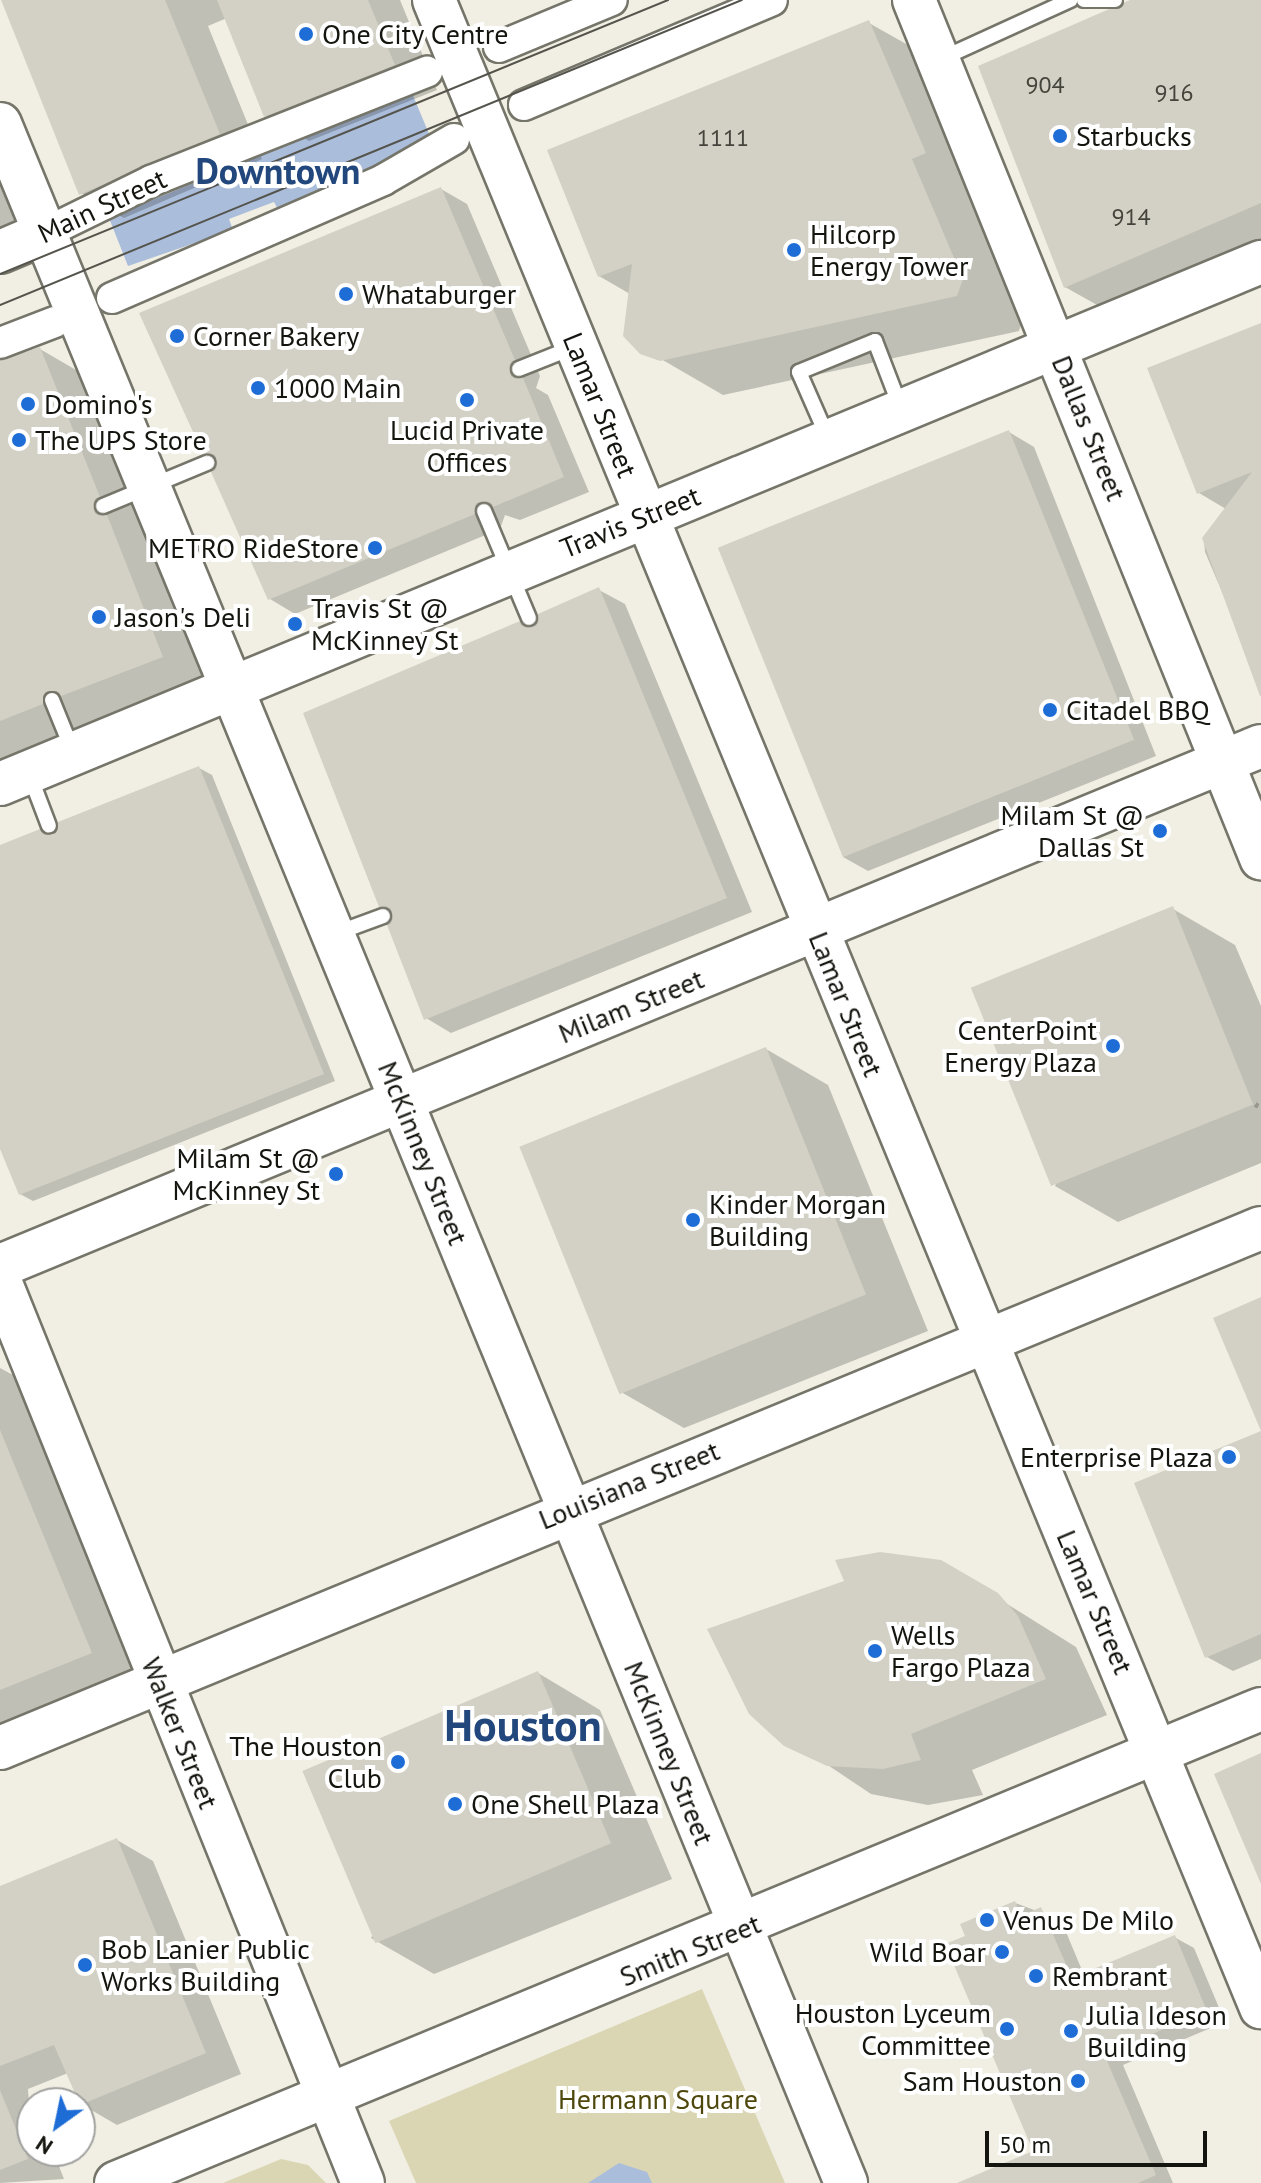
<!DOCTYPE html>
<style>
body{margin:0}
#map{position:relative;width:1261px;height:2183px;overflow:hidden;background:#f1efe3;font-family:"PT Sans",sans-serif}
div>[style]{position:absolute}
.green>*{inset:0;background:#dad6b4}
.water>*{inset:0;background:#aabdda}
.shadow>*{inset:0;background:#0003}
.building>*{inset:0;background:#d3d1c5;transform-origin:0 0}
.path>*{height:5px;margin-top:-2.5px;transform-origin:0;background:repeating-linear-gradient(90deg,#99988f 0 4px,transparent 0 8px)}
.roads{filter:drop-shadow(2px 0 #76756a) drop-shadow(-2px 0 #76756a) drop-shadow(0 2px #76756a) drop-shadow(0 -2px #76756a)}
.lane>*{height:14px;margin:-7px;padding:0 7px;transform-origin:7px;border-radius:7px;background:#fff}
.street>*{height:30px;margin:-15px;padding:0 15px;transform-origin:15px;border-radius:15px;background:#fff}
.secondary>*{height:42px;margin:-21px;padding:0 21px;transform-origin:21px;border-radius:21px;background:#fff}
.tram>*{height:2px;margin:-1px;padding:0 1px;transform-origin:1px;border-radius:1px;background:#54534c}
.dots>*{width:22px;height:22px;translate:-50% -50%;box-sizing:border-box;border:4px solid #fff;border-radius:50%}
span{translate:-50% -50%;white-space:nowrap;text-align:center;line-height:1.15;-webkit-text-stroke:8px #fff;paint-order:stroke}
.number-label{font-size:24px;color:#44443d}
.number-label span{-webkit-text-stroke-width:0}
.poi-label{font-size:28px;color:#151510}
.left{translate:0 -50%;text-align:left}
.right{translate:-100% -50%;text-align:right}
.street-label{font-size:28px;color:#151510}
.park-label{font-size:28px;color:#4f480d}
.district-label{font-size:36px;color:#22477c;font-weight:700}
.town-label{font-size:44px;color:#22477c;font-weight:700}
.north{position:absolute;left:16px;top:2087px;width:80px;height:80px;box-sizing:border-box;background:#fff;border:2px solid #a1a19f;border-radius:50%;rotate:213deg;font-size:22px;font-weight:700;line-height:32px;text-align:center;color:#151510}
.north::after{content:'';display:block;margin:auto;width:28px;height:36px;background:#1e6dd7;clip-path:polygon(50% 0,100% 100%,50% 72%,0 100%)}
.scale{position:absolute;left:985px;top:2131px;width:222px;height:36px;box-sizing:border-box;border:4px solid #151510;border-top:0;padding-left:10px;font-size:24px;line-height:28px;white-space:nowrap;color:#151510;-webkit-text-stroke:6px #fff;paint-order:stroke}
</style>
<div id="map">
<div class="green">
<div style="clip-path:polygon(702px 1989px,785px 2183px,416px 2183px,389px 2121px)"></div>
<div style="clip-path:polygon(281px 2159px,308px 2165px,326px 2183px,223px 2183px)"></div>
</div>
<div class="water">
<div style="clip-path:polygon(412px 93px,432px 141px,279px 211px,274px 202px,229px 219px,233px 230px,128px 266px,109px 218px)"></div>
<div style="clip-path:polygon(619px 2163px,647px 2172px,652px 2183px,588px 2183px)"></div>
</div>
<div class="shadow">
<div style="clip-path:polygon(3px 0,400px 0,437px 90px,309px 141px,266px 116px,227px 18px,208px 26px,262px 159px,124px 218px,81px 193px)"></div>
<div style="clip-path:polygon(1135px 0,1261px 0,1261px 259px,1122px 319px,1065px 287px)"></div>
<div style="clip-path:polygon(869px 23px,931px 58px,1024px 315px,1019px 331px,723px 395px,661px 359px,630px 294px,599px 276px)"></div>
<div style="clip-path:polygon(0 181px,28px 250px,0 261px)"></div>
<div style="clip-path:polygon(441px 189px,467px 204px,540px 376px,536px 388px,548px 395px,589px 492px,520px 520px,505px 515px,500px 529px,295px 614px,270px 599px,217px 460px,204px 453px)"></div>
<div style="clip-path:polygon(1261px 325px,1261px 683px,1205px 552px,1204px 539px,1226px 509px,1199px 493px)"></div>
<div style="clip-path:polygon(40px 349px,100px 384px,221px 691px,0 782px,0 358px)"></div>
<div style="clip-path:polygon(1009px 432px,1034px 447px,1156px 756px,868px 871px,843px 857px)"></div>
<div style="clip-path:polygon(599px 590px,625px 604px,752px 912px,451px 1033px,426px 1018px,535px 629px)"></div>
<div style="clip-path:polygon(199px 768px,212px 775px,335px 1081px,33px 1201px,20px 1194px,0 1144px,0 847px,54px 838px)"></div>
<div style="clip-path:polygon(1173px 909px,1235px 945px,1261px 1006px,1261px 1163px,1118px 1222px,1055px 1186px)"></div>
<div style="clip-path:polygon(766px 1049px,828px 1085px,928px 1331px,684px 1428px,621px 1392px)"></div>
<div style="clip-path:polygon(0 1368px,15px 1376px,139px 1681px,0 1737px)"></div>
<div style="clip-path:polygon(1261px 1434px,1261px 1659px,1233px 1671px,1207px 1657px)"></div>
<div style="clip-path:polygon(940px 1562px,1076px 1647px,1107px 1715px,972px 1770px,983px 1795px,928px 1805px,871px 1794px,750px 1713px)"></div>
<div style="clip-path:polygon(538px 1673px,600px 1710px,672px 1879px,434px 1974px,371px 1938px)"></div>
<div style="clip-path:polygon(117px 1840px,153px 1861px,241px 2074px,117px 2125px,81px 2104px,68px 2073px,28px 2089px,32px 2151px,53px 2151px,64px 2179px,0 2183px,0 1888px)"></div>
<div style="clip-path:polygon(1015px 1903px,1061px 1920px,1084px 1975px,1174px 1937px,1194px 1948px,1225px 2022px,1123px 2065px,1173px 2183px,961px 2183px,1036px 2152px,968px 1937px)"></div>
</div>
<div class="building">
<div style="clip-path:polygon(1px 0,165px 0,220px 134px,79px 195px)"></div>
<div style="clip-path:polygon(217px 0,368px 0,395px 65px,264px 117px)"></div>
<div style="clip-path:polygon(1130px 0,1261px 0,1261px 203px,1064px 288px,978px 66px)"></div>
<div style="clip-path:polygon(869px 20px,926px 153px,912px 159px,963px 279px,957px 296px,660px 361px,640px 354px,623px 336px,632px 264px,598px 277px,547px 150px)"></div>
<div style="clip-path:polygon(441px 187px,515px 360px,510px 373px,523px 378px,564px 477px,493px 507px,481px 502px,475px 514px,268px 600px,211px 472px,216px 458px,203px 454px,139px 313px)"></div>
<div style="clip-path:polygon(1261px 323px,1261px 696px,1260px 696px,1202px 538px,1252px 472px,1197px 494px,1147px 368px)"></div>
<div style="clip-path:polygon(40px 347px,100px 497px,94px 509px,107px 515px,163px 657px,61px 696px,49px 691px,43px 704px,0 721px,0 361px)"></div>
<div style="left:1009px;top:430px;width:334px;height:314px;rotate:68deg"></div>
<div style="clip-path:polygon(599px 587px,727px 898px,424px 1020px,387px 925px,392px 912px,379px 907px,303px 713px,520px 621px,534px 627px,538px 614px)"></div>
<div style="clip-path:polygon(199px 766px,324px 1074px,19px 1195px,0 1149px,0 845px,40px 829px,53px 835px,58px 822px)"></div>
<div style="left:1173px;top:906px;width:214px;height:218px;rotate:68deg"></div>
<div style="left:766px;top:1047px;width:267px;height:266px;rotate:68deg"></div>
<div style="clip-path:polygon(1261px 1297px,1261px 1634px,1205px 1658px,1134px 1483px,1261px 1431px,1213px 1318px)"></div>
<div style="clip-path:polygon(0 1430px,92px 1653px,0 1690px)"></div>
<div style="clip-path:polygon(880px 1552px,941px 1560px,998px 1593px,1018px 1616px,1046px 1679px,911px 1734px,921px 1760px,883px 1769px,827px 1766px,784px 1746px,749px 1714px,707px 1629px,844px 1581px,835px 1560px)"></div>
<div style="left:538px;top:1671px;width:187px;height:256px;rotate:67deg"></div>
<div style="clip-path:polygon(1261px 1753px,1261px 1884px,1214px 1774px)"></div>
<div style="clip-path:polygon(117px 1838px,206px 2053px,80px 2105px,54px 2045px,0 2066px,0 1886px)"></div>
<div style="clip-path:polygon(1015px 1901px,1021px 1916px,1041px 1907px,1072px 1978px,1175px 1935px,1207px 2011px,1104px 2054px,1156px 2175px,1138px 2183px,957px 2183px,1033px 2151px,945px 1944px,965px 1936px,960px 1924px)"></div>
<div style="clip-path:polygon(0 2090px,28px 2159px,0 2170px)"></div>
</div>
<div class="path">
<div style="left:1255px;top:1104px;width:7px;rotate:27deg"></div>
</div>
<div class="roads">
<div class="lane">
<div style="left:1084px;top:0;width:31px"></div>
<div style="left:943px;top:58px;width:140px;rotate:-24.5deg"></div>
<div style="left:519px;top:369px;width:59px;rotate:-21.8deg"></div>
<div style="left:828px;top:438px;width:72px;rotate:-113.7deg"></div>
<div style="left:799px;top:372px;width:82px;rotate:-22.2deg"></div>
<div style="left:875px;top:341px;width:70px;rotate:69deg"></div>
<div style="left:103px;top:506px;width:113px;rotate:-22.5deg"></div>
<div style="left:484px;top:511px;width:116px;rotate:67.2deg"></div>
<div style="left:52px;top:700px;width:53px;rotate:67.8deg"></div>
<div style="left:30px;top:776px;width:53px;rotate:69.2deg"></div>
<div style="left:337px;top:933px;width:49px;rotate:-20.3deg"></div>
</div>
<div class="street">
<div style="left:499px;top:47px;width:122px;rotate:-22.6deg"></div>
<div style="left:524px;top:105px;width:269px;rotate:-22.9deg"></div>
<div style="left:45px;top:233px;width:118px;rotate:-26.1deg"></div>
<div style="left:151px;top:181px;width:297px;rotate:-21.6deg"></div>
<div style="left:112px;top:298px;width:296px;rotate:-23.5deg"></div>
<div style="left:383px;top:180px;width:82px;rotate:-30deg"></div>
<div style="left:0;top:343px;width:59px;rotate:-20.9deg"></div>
</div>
<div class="secondary">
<div style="left:434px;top:0;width:2171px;rotate:67.61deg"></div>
<div style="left:914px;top:0;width:926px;rotate:67.98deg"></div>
<div style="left:0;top:124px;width:2226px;rotate:67.66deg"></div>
<div style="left:0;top:252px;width:49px;rotate:-22.9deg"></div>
<div style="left:0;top:784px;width:1365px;rotate:-22.49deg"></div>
<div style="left:0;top:1266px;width:1364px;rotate:-22.41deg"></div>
<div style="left:0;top:1281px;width:972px;rotate:68.08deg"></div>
<div style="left:0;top:1748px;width:1364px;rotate:-22.41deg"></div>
<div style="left:116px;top:2183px;width:1239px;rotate:-22.49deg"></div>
</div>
</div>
<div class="tram">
<div style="left:0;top:274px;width:722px;rotate:-22.3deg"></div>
<div style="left:0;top:305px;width:802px;rotate:-22.35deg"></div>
</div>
<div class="dots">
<div style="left:306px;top:34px;background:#1e6dd7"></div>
<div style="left:1060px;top:136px;background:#1e6dd7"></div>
<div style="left:794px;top:250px;background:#1e6dd7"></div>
<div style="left:346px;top:294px;background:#1e6dd7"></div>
<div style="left:177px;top:336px;background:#1e6dd7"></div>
<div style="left:258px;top:388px;background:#1e6dd7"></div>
<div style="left:467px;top:400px;background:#1e6dd7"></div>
<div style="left:28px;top:404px;background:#1e6dd7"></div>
<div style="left:19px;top:440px;background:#1e6dd7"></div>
<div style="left:375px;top:548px;background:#1e6dd7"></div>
<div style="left:99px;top:617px;background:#1e6dd7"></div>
<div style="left:295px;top:624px;background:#1e6dd7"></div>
<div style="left:1050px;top:710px;background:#1e6dd7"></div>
<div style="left:1160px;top:831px;background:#1e6dd7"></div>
<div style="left:1113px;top:1046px;background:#1e6dd7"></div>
<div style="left:336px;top:1174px;background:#1e6dd7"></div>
<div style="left:693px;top:1220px;background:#1e6dd7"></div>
<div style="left:1229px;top:1457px;background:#1e6dd7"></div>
<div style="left:875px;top:1651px;background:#1e6dd7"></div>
<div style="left:398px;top:1762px;background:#1e6dd7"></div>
<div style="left:455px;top:1804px;background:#1e6dd7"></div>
<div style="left:987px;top:1920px;background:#1e6dd7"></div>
<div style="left:1002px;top:1952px;background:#1e6dd7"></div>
<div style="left:85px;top:1965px;background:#1e6dd7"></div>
<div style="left:1036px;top:1976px;background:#1e6dd7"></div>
<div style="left:1007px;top:2029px;background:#1e6dd7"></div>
<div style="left:1071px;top:2031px;background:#1e6dd7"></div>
<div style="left:1078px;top:2081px;background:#1e6dd7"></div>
</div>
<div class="number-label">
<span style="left:1045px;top:85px">904</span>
<span style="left:1174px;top:93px">916</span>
<span style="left:723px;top:138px">1111</span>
<span style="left:1131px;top:217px">914</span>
</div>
<div class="poi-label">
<span class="left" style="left:322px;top:34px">One City Centre</span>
<span class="left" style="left:1076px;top:136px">Starbucks</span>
<span class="left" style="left:810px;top:250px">Hilcorp<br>Energy Tower</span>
<span class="left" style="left:362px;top:294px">Whataburger</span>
<span class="left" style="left:193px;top:336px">Corner Bakery</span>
<span class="left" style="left:274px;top:388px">1000 Main</span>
<span class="left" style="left:44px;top:404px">Domino's</span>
<span style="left:467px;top:446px">Lucid Private<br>Offices</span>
<span class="left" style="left:35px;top:440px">The UPS Store</span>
<span class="right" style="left:359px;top:548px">METRO RideStore</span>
<span class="left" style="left:311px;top:624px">Travis St @<br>McKinney St</span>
<span class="left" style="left:115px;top:617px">Jason's Deli</span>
<span class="left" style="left:1066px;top:710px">Citadel BBQ</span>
<span class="right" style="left:1144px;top:831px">Milam St @<br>Dallas St</span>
<span class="right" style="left:1097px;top:1046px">CenterPoint<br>Energy Plaza</span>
<span class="right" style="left:320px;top:1174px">Milam St @<br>McKinney St</span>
<span class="left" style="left:709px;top:1220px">Kinder Morgan<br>Building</span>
<span class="right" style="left:1213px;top:1457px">Enterprise Plaza</span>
<span class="left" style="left:891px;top:1651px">Wells<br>Fargo Plaza</span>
<span class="right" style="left:382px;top:1762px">The Houston<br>Club</span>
<span class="left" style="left:471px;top:1804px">One Shell Plaza</span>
<span class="left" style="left:1003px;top:1920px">Venus De Milo</span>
<span class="left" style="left:101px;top:1965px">Bob Lanier Public<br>Works Building</span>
<span class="right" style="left:986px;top:1952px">Wild Boar</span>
<span class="left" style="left:1052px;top:1976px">Rembrant</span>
<span class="right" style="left:991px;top:2029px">Houston Lyceum<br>Committee</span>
<span class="left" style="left:1087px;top:2031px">Julia Ideson<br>Building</span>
<span class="right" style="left:1062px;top:2081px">Sam Houston</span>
</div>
<div class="street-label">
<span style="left:102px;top:206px;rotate:-25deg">Main Street</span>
<span style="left:600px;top:405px;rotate:68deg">Lamar Street</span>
<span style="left:1089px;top:428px;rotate:68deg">Dallas Street</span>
<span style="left:630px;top:522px;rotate:-22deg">Travis Street</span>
<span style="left:846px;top:1004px;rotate:68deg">Lamar Street</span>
<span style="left:631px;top:1006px;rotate:-22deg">Milam Street</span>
<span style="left:423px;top:1153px;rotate:68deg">McKinney Street</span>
<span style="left:629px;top:1485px;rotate:-22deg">Louisiana Street</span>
<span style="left:1095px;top:1602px;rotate:67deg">Lamar Street</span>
<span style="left:180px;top:1733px;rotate:68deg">Walker Street</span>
<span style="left:669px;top:1753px;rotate:68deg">McKinney Street</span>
<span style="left:690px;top:1950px;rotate:-22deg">Smith Street</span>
</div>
<div class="park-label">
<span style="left:658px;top:2099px">Hermann Square</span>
</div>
<div class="district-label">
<span style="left:278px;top:171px">Downtown</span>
</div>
<div class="town-label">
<span style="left:523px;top:1725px">Houston</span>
</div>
<div class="north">N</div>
<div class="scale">50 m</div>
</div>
